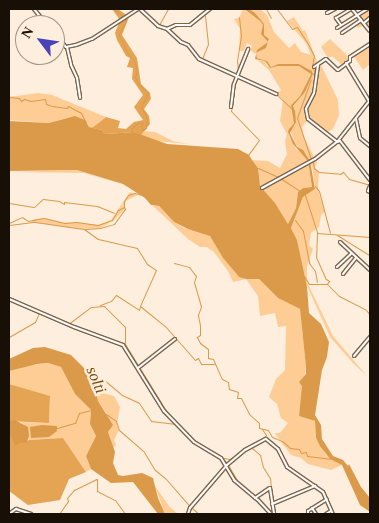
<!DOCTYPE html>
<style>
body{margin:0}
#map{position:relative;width:379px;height:523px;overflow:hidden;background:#feeedd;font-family:Georgia,serif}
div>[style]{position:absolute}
.green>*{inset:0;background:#fecd96}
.forest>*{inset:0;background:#e5a454}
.water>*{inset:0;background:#db9a4a}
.stream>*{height:1px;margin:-0.5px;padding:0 0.5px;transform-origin:0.5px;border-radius:0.5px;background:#db9a4a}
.roads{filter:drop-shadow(1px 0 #7d664d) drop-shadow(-1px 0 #7d664d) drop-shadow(0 1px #7d664d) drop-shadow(0 -1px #7d664d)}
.minor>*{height:2px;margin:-1px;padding:0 1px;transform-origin:1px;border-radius:1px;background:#fff}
span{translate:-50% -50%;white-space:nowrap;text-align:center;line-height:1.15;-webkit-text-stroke:5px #feeedd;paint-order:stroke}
.water-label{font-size:16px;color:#764b0e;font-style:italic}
.frame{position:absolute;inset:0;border:10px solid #181006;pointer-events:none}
.north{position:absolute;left:15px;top:15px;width:50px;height:50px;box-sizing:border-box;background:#feeedd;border:1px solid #a29587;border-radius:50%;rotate:301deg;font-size:14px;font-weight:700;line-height:20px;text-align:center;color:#181006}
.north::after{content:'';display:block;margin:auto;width:18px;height:22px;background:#4a42b9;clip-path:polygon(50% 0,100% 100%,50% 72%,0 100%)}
</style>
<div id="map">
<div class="green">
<div style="clip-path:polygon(243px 9px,260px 21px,263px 25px,263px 36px,268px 42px,255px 54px,250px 50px,252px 46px,247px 43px,244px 51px,239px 51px,240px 29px,234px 19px,239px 18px)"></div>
<div style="clip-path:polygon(260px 9px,267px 15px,274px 32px,289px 48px,295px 43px,301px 52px,311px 55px,306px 43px,287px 21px,294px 17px,303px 31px,305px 30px,318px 64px,320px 63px,338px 100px,339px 115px,333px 129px,326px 133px,309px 119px,302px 127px,304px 137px,317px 163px,314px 168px,319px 172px,318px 190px,325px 212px,321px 215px,319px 227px,311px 233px,309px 245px,313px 249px,307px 267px,307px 282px,333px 336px,367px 376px,354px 364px,330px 337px,304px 279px,297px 240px,291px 228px,303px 197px,315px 189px,315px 186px,312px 166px,306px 154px,297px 147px,290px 130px,295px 125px,295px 111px,293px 106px,305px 92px,313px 74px,312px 71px,299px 64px,278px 64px,271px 67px,266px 61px,257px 58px,256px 53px,266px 48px,269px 40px,264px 36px,264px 24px,251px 10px)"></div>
<div style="clip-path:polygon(362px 9px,370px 9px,370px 31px,365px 25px,358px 28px,355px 24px,361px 20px,358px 15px,363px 11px)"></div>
<div style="clip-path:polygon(330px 39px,350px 58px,343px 66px,332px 56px,328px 58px,321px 47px)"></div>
<div style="clip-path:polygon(370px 44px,370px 64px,363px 70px,353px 55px)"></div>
<div style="clip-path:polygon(257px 60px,265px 61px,266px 65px,271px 68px,278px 66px,299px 66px,311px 73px,300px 96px,291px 105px,294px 112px,294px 123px,290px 127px,289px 136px,296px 149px,303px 154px,308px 161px,312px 187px,303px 188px,298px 192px,296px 208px,288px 224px,275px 203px,260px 186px,258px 168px,252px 160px,268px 161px,280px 168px,287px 154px,285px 141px,287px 134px,280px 121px,283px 100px,276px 93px,281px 90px,269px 70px)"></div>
<div style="clip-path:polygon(38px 93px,52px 95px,106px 117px,92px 128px,89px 127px,87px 123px,67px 118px,49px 123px,9px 120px,9px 97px)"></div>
<div style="clip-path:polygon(142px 131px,155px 132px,173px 141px,189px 144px,156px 141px,141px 135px)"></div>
<div style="clip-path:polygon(77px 170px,125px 185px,84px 173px,9px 172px)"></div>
<div style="clip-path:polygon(130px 192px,138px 195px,127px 200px,124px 204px,125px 209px,113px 221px,100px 228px,79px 229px,32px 222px,34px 219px,44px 218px,64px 223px,76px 222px,98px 225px,111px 220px)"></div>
<div style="clip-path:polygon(153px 206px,159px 206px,174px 222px,184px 228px,209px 234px,223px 258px,237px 275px,246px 279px,259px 279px,278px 298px,300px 309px,306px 367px,299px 416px,315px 421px,316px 438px,327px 456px,342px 465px,331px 470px,308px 464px,301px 458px,291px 455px,276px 435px,275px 433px,280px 433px,288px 423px,281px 418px,277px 404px,269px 397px,276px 379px,285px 370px,286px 326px,278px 327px,275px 313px,260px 316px,258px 296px,246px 279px,233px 282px,228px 271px,214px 252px,207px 247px,200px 247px,188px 239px)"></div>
<div style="clip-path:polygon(48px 363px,61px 367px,75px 394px,91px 410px,90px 424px,96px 436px,86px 456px,91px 469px,86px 472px,63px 438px,29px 440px,24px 424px,20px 422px,49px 423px,50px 397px,9px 384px,9px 371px,25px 366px)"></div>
<div style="clip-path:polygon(95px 391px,114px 396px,120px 407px,117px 424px,119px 430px,114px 440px,116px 445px,113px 448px,108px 432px,110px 430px,107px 414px,98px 401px)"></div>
<div style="clip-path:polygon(155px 486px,169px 506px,178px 514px,165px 514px)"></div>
</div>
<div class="forest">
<div style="clip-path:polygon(112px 9px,118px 9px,129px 17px,122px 35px,137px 58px,141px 84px,150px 93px,151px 99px,144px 109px,149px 116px,150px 124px,141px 135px,134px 132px,105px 134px,102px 130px,92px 128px,106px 117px,120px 121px,118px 128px,126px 129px,134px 122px,143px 120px,134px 107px,143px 95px,132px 79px,133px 68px,127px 67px,130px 58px,126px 56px,117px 40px,115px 33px,120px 20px)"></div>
<div style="clip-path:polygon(9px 384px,50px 396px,49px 423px,9px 421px)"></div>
<div style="clip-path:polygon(9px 432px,19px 444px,29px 440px,63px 438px,86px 472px,69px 479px,60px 500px,28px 505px,9px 491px)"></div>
</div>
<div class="water">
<div style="clip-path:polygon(244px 9px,249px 9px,255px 13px,264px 24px,264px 35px,269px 39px,266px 48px,256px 53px,257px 58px,267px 61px,271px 67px,278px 64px,299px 64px,312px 71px,313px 74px,305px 92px,293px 106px,295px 111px,296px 122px,290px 133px,297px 147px,303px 150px,310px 161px,315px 189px,303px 197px,291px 228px,297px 240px,307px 287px,309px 313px,321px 324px,329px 342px,327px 357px,322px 370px,315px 415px,321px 425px,322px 439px,333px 456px,343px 460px,348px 466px,349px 464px,361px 487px,370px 498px,370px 512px,360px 505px,342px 465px,330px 459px,320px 446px,316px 438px,315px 421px,299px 416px,302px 386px,299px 382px,306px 374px,306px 367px,300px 309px,278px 298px,259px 279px,246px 279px,239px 277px,223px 258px,210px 236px,188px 229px,174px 222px,159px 206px,151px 205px,145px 198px,123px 184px,77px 170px,9px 171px,9px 121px,49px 123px,75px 116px,85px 120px,89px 127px,102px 130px,105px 134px,134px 132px,167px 144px,238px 149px,249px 155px,252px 160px,258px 168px,260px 186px,275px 203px,288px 224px,296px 208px,298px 192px,303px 188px,312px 187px,308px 161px,293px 144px,288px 132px,289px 129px,294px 123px,291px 105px,300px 96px,311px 74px,299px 66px,278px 66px,270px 68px,265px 61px,255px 59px,257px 50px,268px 42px,261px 34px,263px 25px,260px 21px)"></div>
<div style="clip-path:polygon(45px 347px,71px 355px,85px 369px,94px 385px,98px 401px,113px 425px,108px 432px,115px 452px,113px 463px,118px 475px,123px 476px,142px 473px,153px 478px,158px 498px,165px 514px,158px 514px,133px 482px,111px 483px,91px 469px,86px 456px,96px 436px,90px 424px,91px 410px,75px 394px,61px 367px,48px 363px,37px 364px,9px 371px,9px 359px,33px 348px)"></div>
<div style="clip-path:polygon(15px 420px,28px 427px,29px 436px,27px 442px,15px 445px,9px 432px,9px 421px)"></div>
<div style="clip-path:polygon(42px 425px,57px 426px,57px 431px,49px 437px,31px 438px,30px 427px)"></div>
</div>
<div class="stream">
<div style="left:114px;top:9px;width:14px;rotate:39deg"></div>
<div style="left:125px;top:18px;width:3px;rotate:72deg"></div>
<div style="left:126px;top:21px;width:16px;rotate:117deg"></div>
<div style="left:119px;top:35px;width:21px;rotate:65deg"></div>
<div style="left:128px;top:54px;width:8px;rotate:45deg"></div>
<div style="left:134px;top:60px;width:11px;rotate:75deg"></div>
<div style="left:137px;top:71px;width:6px;rotate:108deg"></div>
<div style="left:135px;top:77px;width:7px;rotate:63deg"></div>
<div style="left:138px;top:83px;width:14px;rotate:45deg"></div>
<div style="left:148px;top:93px;width:16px;rotate:117deg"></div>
<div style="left:141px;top:107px;width:13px;rotate:61deg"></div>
<div style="left:147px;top:118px;width:10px;rotate:96deg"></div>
<div style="left:146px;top:128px;width:4px;rotate:146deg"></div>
<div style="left:143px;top:130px;width:4px;rotate:-117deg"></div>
<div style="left:141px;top:126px;width:4px;rotate:-63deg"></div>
<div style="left:143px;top:122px;width:5px;rotate:169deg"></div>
<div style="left:138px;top:123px;width:8px;rotate:140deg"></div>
<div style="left:132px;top:128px;width:5px;rotate:101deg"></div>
<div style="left:139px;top:9px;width:13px;rotate:42deg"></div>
<div style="left:266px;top:9px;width:10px;rotate:61deg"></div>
<div style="left:277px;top:9px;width:25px;rotate:53deg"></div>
<div style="left:292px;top:29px;width:5px;rotate:-22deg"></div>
<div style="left:297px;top:27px;width:20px;rotate:57deg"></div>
<div style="left:308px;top:44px;width:13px;rotate:63deg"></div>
<div style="left:314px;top:56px;width:10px;rotate:101deg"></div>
<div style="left:312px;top:66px;width:8px;rotate:67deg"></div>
<div style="left:315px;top:73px;width:2px;rotate:153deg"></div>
<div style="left:43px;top:19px;width:9px;rotate:41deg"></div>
<div style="left:159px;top:25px;width:18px;rotate:-61deg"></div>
<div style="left:55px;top:32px;width:1px;rotate:45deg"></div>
<div style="left:174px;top:36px;width:11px;rotate:41deg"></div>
<div style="left:202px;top:59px;width:16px;rotate:-68deg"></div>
<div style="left:208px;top:44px;width:29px;rotate:-96deg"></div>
<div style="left:238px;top:70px;width:9px;rotate:-96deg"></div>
<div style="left:237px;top:61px;width:25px;rotate:-81deg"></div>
<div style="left:241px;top:36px;width:19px;rotate:-96deg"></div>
<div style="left:9px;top:79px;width:1px;rotate:90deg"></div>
<div style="left:277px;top:95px;width:19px;rotate:43deg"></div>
<div style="left:9px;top:97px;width:10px;rotate:6deg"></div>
<div style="left:19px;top:98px;width:4px;rotate:56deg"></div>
<div style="left:21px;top:101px;width:4px;rotate:-34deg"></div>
<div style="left:24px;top:99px;width:7px;rotate:16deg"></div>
<div style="left:31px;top:101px;width:14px;rotate:-8deg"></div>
<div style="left:45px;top:99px;width:5px;rotate:79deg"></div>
<div style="left:46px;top:104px;width:6px;rotate:18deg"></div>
<div style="left:52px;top:106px;width:15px;rotate:8deg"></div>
<div style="left:67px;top:108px;width:2px;rotate:-63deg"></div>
<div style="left:68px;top:106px;width:15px;rotate:28deg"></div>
<div style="left:81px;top:113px;width:11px;rotate:63deg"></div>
<div style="left:232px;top:106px;width:5px;rotate:101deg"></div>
<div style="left:231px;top:111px;width:40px;rotate:46deg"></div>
<div style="left:259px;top:140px;width:19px;rotate:126deg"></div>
<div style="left:311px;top:159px;width:43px;rotate:-108.9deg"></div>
<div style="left:297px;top:118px;width:41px;rotate:-70.3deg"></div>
<div style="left:313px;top:162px;width:6px;rotate:81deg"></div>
<div style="left:314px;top:168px;width:6px;rotate:39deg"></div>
<div style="left:319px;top:172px;width:21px;rotate:5deg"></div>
<div style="left:340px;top:174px;width:4px;rotate:-34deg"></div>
<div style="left:343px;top:172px;width:9px;rotate:49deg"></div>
<div style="left:349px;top:179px;width:22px;rotate:16deg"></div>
<div style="left:258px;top:168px;width:24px;rotate:24deg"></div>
<div style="left:280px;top:178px;width:24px;rotate:33deg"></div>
<div style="left:315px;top:186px;width:6px;rotate:51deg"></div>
<div style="left:319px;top:191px;width:43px;rotate:75.3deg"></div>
<div style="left:305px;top:195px;width:40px;rotate:72deg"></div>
<div style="left:317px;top:233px;width:53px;rotate:4.3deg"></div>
<div style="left:9px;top:203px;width:25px;rotate:9deg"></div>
<div style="left:34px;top:207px;width:12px;rotate:-42deg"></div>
<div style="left:43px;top:199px;width:16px;rotate:7deg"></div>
<div style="left:59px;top:201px;width:6px;rotate:31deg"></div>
<div style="left:64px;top:204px;width:2px;rotate:-90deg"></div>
<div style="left:64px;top:202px;width:33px;rotate:7deg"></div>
<div style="left:97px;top:206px;width:18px;rotate:22deg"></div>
<div style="left:295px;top:220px;width:14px;rotate:54deg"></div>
<div style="left:303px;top:231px;width:33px;rotate:79deg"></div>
<div style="left:309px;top:263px;width:10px;rotate:53deg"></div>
<div style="left:315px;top:271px;width:11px;rotate:80deg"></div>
<div style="left:9px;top:223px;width:14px;rotate:-25deg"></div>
<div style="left:22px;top:217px;width:7px;rotate:34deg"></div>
<div style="left:28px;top:221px;width:16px;rotate:-11deg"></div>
<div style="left:44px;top:218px;width:21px;rotate:14deg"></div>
<div style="left:64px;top:223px;width:12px;rotate:-5deg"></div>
<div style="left:76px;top:222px;width:22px;rotate:8deg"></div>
<div style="left:98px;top:225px;width:15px;rotate:-20deg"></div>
<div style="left:112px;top:220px;width:12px;rotate:-59deg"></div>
<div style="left:118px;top:210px;width:7px;rotate:-27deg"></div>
<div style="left:124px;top:207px;width:6px;rotate:-90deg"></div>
<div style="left:124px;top:201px;width:7px;rotate:-56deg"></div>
<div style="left:128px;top:195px;width:7px;rotate:-16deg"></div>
<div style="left:135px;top:193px;width:6px;rotate:18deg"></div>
<div style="left:9px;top:225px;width:26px;rotate:-7deg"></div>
<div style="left:35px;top:222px;width:49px;rotate:8.1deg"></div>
<div style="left:84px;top:229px;width:17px;rotate:36deg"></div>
<div style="left:98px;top:239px;width:40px;rotate:13deg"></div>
<div style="left:137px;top:248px;width:19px;rotate:58deg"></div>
<div style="left:147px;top:264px;width:11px;rotate:34deg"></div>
<div style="left:156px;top:270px;width:39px;rotate:114deg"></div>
<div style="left:85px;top:229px;width:15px;rotate:-4deg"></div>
<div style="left:100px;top:228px;width:15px;rotate:-16deg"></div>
<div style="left:114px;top:224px;width:19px;rotate:-54deg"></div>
<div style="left:125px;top:209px;width:2px;rotate:-117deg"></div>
<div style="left:317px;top:233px;width:24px;rotate:92deg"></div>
<div style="left:316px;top:257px;width:24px;rotate:66deg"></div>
<div style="left:326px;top:279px;width:4px;rotate:34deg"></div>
<div style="left:329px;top:281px;width:4px;rotate:124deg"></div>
<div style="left:337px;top:235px;width:39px;rotate:32deg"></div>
<div style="left:174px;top:263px;width:16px;rotate:15deg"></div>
<div style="left:189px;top:267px;width:11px;rotate:52deg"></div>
<div style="left:196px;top:276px;width:6px;rotate:108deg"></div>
<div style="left:194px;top:282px;width:26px;rotate:74deg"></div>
<div style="left:201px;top:307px;width:9px;rotate:111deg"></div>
<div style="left:198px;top:315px;width:10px;rotate:79deg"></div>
<div style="left:200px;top:325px;width:10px;rotate:90deg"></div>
<div style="left:200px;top:335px;width:4px;rotate:146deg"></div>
<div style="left:197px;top:337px;width:7px;rotate:63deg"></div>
<div style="left:200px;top:343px;width:10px;rotate:37deg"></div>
<div style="left:208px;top:349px;width:9px;rotate:90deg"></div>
<div style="left:208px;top:358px;width:5px;rotate:11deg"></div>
<div style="left:213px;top:359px;width:22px;rotate:66deg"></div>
<div style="left:222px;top:379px;width:7px;rotate:27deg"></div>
<div style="left:228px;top:382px;width:7px;rotate:82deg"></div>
<div style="left:229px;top:389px;width:9px;rotate:18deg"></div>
<div style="left:238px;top:392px;width:6px;rotate:99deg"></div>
<div style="left:237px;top:398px;width:4px"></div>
<div style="left:241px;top:398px;width:18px;rotate:63deg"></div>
<div style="left:249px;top:414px;width:13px;rotate:42deg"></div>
<div style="left:259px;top:423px;width:5px;rotate:90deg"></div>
<div style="left:259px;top:428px;width:9px;rotate:13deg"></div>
<div style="left:268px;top:430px;width:8px;rotate:60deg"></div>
<div style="left:272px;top:437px;width:11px;rotate:22deg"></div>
<div style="left:282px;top:441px;width:11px;rotate:41deg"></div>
<div style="left:290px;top:448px;width:9px;rotate:6deg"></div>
<div style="left:299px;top:449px;width:4px;rotate:63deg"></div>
<div style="left:301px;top:453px;width:5px;rotate:-11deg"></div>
<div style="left:306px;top:452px;width:4px;rotate:76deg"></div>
<div style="left:307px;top:456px;width:23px;rotate:7deg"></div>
<div style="left:304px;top:276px;width:9px;rotate:58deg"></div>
<div style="left:309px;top:284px;width:18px"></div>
<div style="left:327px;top:284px;width:17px;rotate:45deg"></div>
<div style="left:339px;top:296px;width:30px;rotate:27deg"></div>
<div style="left:366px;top:310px;width:6px;rotate:51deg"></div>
<div style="left:100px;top:305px;width:12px;rotate:-20deg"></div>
<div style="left:111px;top:301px;width:8px;rotate:-50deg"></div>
<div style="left:116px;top:295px;width:27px;rotate:33deg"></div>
<div style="left:139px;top:310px;width:4px;rotate:-76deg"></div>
<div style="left:140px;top:306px;width:32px;rotate:39deg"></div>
<div style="left:165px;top:326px;width:45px;rotate:48.6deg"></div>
<div style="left:195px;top:360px;width:4px;rotate:-34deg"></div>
<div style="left:198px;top:358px;width:7px;rotate:63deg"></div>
<div style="left:201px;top:364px;width:14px"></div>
<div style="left:68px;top:326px;width:19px;rotate:21deg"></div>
<div style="left:9px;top:337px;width:30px;rotate:-30deg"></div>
<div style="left:35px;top:322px;width:10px;rotate:-66deg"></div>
<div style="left:39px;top:313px;width:30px;rotate:23deg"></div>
<div style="left:67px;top:325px;width:30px;rotate:-37deg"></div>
<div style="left:91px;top:307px;width:13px;rotate:-4deg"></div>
<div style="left:104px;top:306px;width:30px;rotate:45deg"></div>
<div style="left:125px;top:327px;width:17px;rotate:90deg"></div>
<div style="left:125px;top:344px;width:82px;rotate:58.4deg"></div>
<div style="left:83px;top:369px;width:22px;rotate:27deg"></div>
<div style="left:103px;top:379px;width:25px;rotate:40deg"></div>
<div style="left:122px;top:395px;width:19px;rotate:25deg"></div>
<div style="left:139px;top:403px;width:22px;rotate:56deg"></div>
<div style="left:151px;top:421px;width:25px;rotate:7deg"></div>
<div style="left:106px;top:414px;width:12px;rotate:35deg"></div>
<div style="left:116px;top:421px;width:9px;rotate:72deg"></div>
<div style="left:119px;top:430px;width:33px;rotate:41deg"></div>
<div style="left:144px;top:452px;width:21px;rotate:59deg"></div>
<div style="left:155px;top:470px;width:14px;rotate:39deg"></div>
<div style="left:166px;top:479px;width:37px;rotate:49deg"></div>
<div style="left:169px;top:417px;width:8px;rotate:45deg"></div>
<div style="left:172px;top:418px;width:23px;rotate:47deg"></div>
<div style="left:57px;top:428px;width:19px;rotate:-16deg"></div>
<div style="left:75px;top:423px;width:11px;rotate:-68deg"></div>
<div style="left:79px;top:413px;width:13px;rotate:-13deg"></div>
<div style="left:185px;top:434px;width:13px;rotate:48deg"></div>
<div style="left:261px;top:441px;width:8px;rotate:-50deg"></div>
<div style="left:266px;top:435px;width:7px;rotate:-124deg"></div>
<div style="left:205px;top:448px;width:18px;rotate:29deg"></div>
<div style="left:221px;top:457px;width:7px;rotate:45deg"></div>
<div style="left:252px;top:448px;width:11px;rotate:41deg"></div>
<div style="left:260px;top:455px;width:12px;rotate:76deg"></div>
<div style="left:263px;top:467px;width:13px;rotate:58deg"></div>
<div style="left:270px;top:478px;width:10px;rotate:84deg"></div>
<div style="left:224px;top:458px;width:6px;rotate:9deg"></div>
<div style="left:230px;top:459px;width:14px;rotate:-34deg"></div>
<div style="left:228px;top:465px;width:21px;rotate:59deg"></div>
<div style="left:259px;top:500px;width:19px;rotate:47deg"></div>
<div style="left:192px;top:508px;width:9px;rotate:41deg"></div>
<div style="left:59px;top:514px;width:16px;rotate:-55deg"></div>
<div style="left:68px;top:501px;width:3px;rotate:-108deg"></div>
<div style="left:67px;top:498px;width:11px;rotate:-49deg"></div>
<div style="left:74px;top:490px;width:25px;rotate:-26deg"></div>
<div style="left:97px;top:479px;width:12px;rotate:90deg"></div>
<div style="left:97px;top:491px;width:20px;rotate:27deg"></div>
<div style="left:115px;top:500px;width:17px;rotate:54deg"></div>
</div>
<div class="roads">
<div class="minor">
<div style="left:34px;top:9px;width:21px;rotate:51deg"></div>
<div style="left:140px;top:9px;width:25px;rotate:43deg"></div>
<div style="left:158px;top:26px;width:9px;rotate:18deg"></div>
<div style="left:167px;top:29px;width:19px;rotate:43deg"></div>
<div style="left:181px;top:42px;width:8px;rotate:23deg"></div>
<div style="left:188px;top:45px;width:18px;rotate:52deg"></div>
<div style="left:199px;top:59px;width:85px;rotate:24.4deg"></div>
<div style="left:352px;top:9px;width:28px;rotate:51deg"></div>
<div style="left:327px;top:13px;width:9px;rotate:-27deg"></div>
<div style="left:364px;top:23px;width:8px;rotate:-40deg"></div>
<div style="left:341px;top:25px;width:9px;rotate:-126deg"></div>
<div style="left:336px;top:18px;width:17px;rotate:-31deg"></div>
<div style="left:337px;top:28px;width:36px;rotate:-32deg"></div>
<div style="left:167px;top:29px;width:10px;rotate:-24deg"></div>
<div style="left:176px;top:25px;width:14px"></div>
<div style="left:190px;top:25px;width:26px;rotate:-39deg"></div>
<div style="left:342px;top:33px;width:23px;rotate:-34deg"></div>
<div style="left:55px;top:34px;width:17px;rotate:50deg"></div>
<div style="left:66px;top:47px;width:10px;rotate:-11deg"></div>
<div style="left:76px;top:45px;width:17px;rotate:-21deg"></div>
<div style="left:92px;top:39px;width:55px;rotate:-33.1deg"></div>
<div style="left:67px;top:47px;width:18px;rotate:77deg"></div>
<div style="left:71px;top:65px;width:14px;rotate:65deg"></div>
<div style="left:77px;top:78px;width:20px;rotate:81deg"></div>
<div style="left:346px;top:63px;width:44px;rotate:58.8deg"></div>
<div style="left:318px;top:65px;width:28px;rotate:98deg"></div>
<div style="left:314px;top:93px;width:18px;rotate:117deg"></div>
<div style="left:306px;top:109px;width:10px;rotate:79deg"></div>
<div style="left:308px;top:119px;width:37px;rotate:38deg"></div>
<div style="left:337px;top:142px;width:3px;rotate:-18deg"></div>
<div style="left:340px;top:141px;width:49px;rotate:52.4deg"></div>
<div style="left:314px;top:67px;width:14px;rotate:-34deg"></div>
<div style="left:326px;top:59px;width:16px;rotate:43deg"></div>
<div style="left:338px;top:70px;width:15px;rotate:-37deg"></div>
<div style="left:350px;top:61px;width:4px;rotate:-90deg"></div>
<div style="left:350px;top:57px;width:24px;rotate:-33deg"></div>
<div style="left:231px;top:107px;width:23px;rotate:-83deg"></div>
<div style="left:234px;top:84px;width:38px;rotate:-68deg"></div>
<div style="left:356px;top:119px;width:19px;rotate:78deg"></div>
<div style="left:360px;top:138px;width:13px;rotate:39deg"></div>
<div style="left:370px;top:186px;width:5px;rotate:112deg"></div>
<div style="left:368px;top:191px;width:2px;rotate:27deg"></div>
<div style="left:262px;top:188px;width:60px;rotate:-28.7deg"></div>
<div style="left:315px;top:159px;width:28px;rotate:-38deg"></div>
<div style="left:337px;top:142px;width:53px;rotate:-51.8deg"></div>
<div style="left:340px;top:242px;width:41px;rotate:43deg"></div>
<div style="left:337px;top:267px;width:19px;rotate:-43deg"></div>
<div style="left:343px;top:274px;width:21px;rotate:-51deg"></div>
<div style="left:9px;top:299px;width:71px;rotate:23.3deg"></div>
<div style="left:74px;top:327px;width:52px;rotate:20.2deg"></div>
<div style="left:123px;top:345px;width:78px;rotate:58.2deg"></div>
<div style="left:164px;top:411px;width:43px;rotate:45.9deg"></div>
<div style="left:194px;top:442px;width:31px;rotate:31deg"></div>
<div style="left:221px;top:458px;width:26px;rotate:59deg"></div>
<div style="left:234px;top:480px;width:31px;rotate:40deg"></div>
<div style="left:258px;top:500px;width:19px;rotate:47deg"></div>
<div style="left:354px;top:356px;width:25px;rotate:-50deg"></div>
<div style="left:138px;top:368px;width:47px;rotate:-38.1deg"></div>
<div style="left:255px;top:498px;width:18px;rotate:-34deg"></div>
<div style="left:270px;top:488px;width:26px;rotate:81deg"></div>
<div style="left:272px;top:504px;width:47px;rotate:-22.7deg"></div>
<div style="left:312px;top:508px;width:7px;rotate:56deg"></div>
<div style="left:9px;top:514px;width:9px;rotate:-36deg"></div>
<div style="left:16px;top:509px;width:16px;rotate:18deg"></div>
<div style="left:188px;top:514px;width:6px;rotate:-72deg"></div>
<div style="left:190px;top:508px;width:57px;rotate:-49.3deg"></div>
<div style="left:227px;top:465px;width:23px;rotate:-40deg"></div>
<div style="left:245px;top:450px;width:24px;rotate:-28deg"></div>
<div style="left:266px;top:439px;width:16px;rotate:40deg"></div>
<div style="left:278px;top:449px;width:20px;rotate:63deg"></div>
<div style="left:287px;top:467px;width:44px;rotate:34.8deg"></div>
<div style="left:323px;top:492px;width:24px;rotate:66deg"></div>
<div style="left:308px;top:514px;width:3px;rotate:-90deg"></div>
<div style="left:308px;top:511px;width:22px;rotate:-32deg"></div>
<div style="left:326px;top:514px;width:6px;rotate:-31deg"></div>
</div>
</div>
<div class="water-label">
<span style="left:96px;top:380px;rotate:67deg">solti</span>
</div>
<div class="frame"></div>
<div class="north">N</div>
</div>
